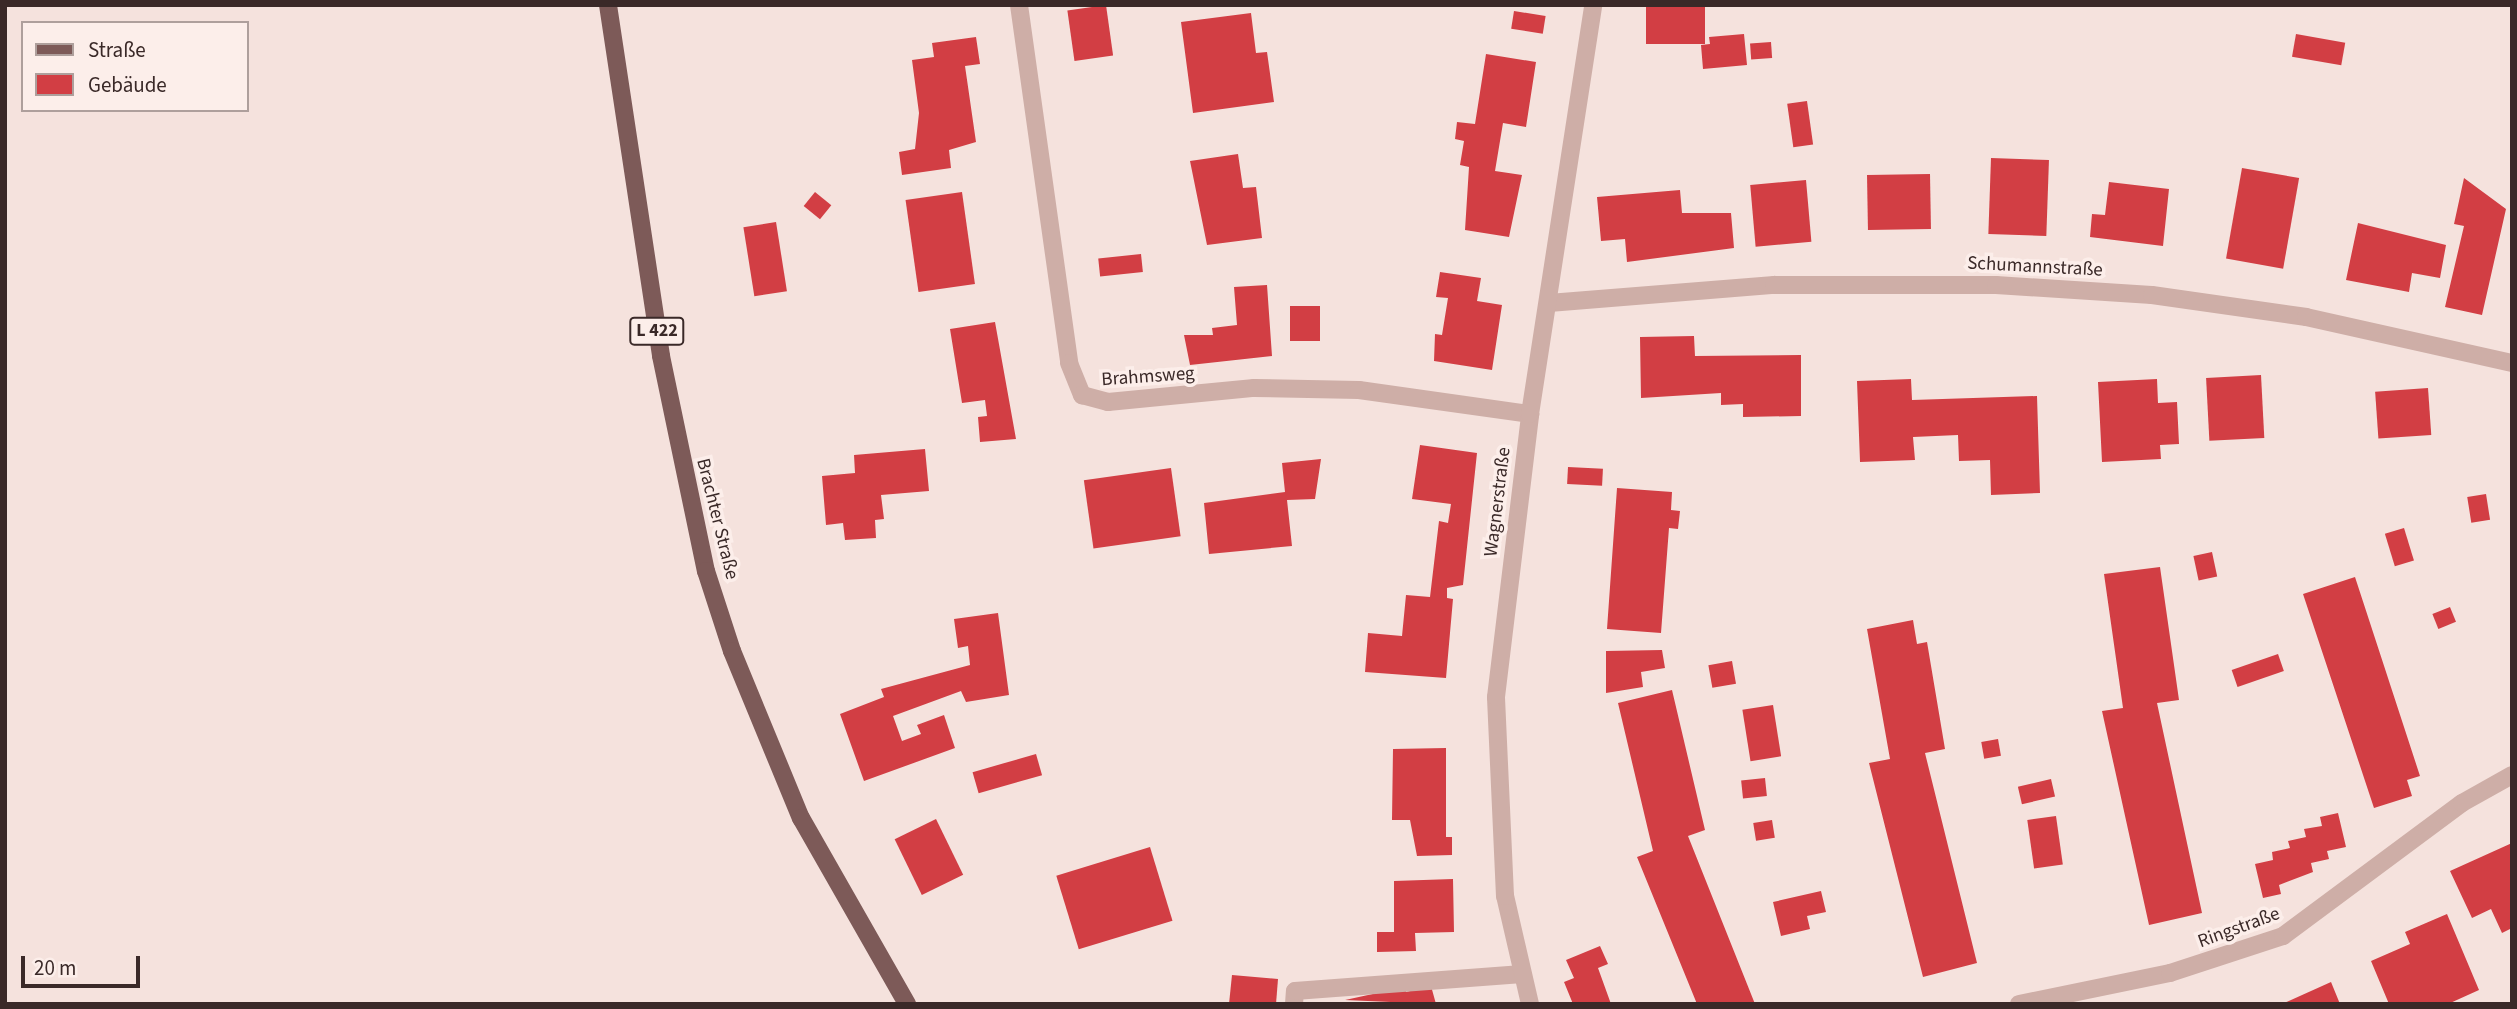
<!DOCTYPE html>
<meta charset="utf-8">
<style>
body{margin:0}
#map{position:relative;width:2517px;height:1009px;overflow:hidden;background:#f5e2dd;font-family:"Source Sans 3",sans-serif}
div>[style]{position:absolute}
.building>*{inset:0;background:#d23e44;transform-origin:0 0}
.lane>*{height:18px;margin:-9px;padding:0 9px;transform-origin:9px;border-radius:9px;background:#ceaea7}
.street>*{height:18px;margin:-9px;padding:0 9px;transform-origin:9px;border-radius:9px;background:#ceaea7}
.primary>*{height:18px;margin:-9px;padding:0 9px;transform-origin:9px;border-radius:9px;background:#7d5a58}
span{translate:-50% -50%;white-space:nowrap;text-align:center;line-height:1.15;-webkit-text-stroke:7px #fceeea;paint-order:stroke}
.shield-label span{padding:2px 5px;background:#fceeea;border:2px solid;border-radius:5px;-webkit-text-stroke-width:0}
.shield-label{font-size:18px;color:#3a2928;font-weight:700}
.street-label{font-size:19px;color:#3a2928}
.frame{position:absolute;inset:0;border:7px solid #3a2928;pointer-events:none}
.legend{position:absolute;left:21px;top:21px;width:228px;height:91px;box-sizing:border-box;background:#fceeea;border:2px solid #ae9f9c;margin:0;padding:9px 12px;list-style:none;font-size:21px;color:#3a2928}
.legend li{display:flex;align-items:center;gap:14px;height:35px}
.legend b{width:35px;border:2px solid #ae9f9c}
.scale{position:absolute;left:21px;top:956px;width:119px;height:32px;box-sizing:border-box;border:4px solid #3a2928;border-top:0;padding-left:9px;font-size:21px;line-height:24px;white-space:nowrap;color:#3a2928;-webkit-text-stroke:5px #fceeea;paint-order:stroke}
</style>
<div id="map">
<div class="building">
<div style="left:1106px;top:5px;width:51px;height:39px;rotate:82deg"></div>
<div style="left:1646px;top:5px;width:59px;height:39px"></div>
<div style="left:1514px;top:11px;width:32px;height:18px;rotate:9deg"></div>
<div style="clip-path:polygon(1251px 13px,1256px 53px,1267px 52px,1274px 102px,1193px 113px,1181px 22px)"></div>
<div style="clip-path:polygon(1744px 34px,1747px 65px,1703px 69px,1701px 45px,1710px 44px,1709px 37px)"></div>
<div style="left:2296px;top:34px;width:50px;height:23px;rotate:10deg"></div>
<div style="clip-path:polygon(976px 37px,980px 64px,965px 66px,976px 142px,949px 150px,951px 168px,902px 175px,899px 152px,915px 149px,919px 113px,912px 60px,934px 57px,932px 43px)"></div>
<div style="left:1771px;top:42px;width:16px;height:21px;rotate:86deg"></div>
<div style="clip-path:polygon(1486px 54px,1536px 62px,1526px 127px,1503px 123px,1495px 171px,1522px 175px,1509px 237px,1465px 230px,1469px 167px,1460px 165px,1464px 141px,1455px 139px,1457px 122px,1475px 124px)"></div>
<div style="left:1807px;top:101px;width:44px;height:20px;rotate:82deg"></div>
<div style="clip-path:polygon(1238px 154px,1243px 188px,1256px 187px,1262px 238px,1207px 245px,1190px 161px)"></div>
<div style="left:1991px;top:158px;width:58px;height:76px;rotate:2deg"></div>
<div style="left:2242px;top:168px;width:58px;height:92px;rotate:10deg"></div>
<div style="left:1930px;top:174px;width:55px;height:63px;rotate:89deg"></div>
<div style="clip-path:polygon(2464px 178px,2506px 209px,2482px 315px,2445px 307px,2464px 226px,2454px 224px)"></div>
<div style="left:1806px;top:180px;width:62px;height:56px;rotate:85deg"></div>
<div style="clip-path:polygon(2109px 182px,2169px 189px,2163px 246px,2090px 237px,2092px 214px,2105px 215px)"></div>
<div style="clip-path:polygon(1680px 190px,1682px 213px,1731px 213px,1734px 248px,1627px 262px,1625px 239px,1601px 241px,1597px 197px)"></div>
<div style="left:815px;top:192px;width:21px;height:18px;rotate:39deg"></div>
<div style="left:962px;top:192px;width:93px;height:57px;rotate:82deg"></div>
<div style="left:776px;top:222px;width:70px;height:33px;rotate:81deg"></div>
<div style="clip-path:polygon(2358px 223px,2446px 245px,2440px 278px,2412px 273px,2409px 292px,2346px 280px)"></div>
<div style="left:1141px;top:254px;width:18px;height:43px;rotate:84deg"></div>
<div style="clip-path:polygon(1440px 272px,1481px 278px,1477px 301px,1502px 305px,1492px 370px,1434px 361px,1435px 334px,1442px 335px,1448px 298px,1436px 297px)"></div>
<div style="clip-path:polygon(1267px 285px,1272px 356px,1190px 365px,1184px 335px,1213px 335px,1212px 328px,1237px 325px,1234px 287px)"></div>
<div style="left:1290px;top:306px;width:30px;height:35px"></div>
<div style="clip-path:polygon(995px 322px,1016px 439px,980px 442px,978px 417px,987px 416px,985px 400px,962px 403px,950px 329px)"></div>
<div style="clip-path:polygon(1694px 336px,1695px 356px,1801px 355px,1801px 416px,1743px 417px,1743px 404px,1721px 405px,1721px 393px,1641px 398px,1640px 337px)"></div>
<div style="left:2261px;top:375px;width:63px;height:55px;rotate:87deg"></div>
<div style="clip-path:polygon(1911px 379px,1912px 400px,2037px 396px,2040px 493px,1991px 495px,1990px 460px,1959px 461px,1958px 435px,1913px 437px,1915px 460px,1860px 462px,1857px 381px)"></div>
<div style="clip-path:polygon(2157px 379px,2158px 403px,2177px 402px,2179px 444px,2160px 445px,2161px 459px,2102px 462px,2098px 382px)"></div>
<div style="left:2428px;top:388px;width:47px;height:53px;rotate:86deg"></div>
<div style="clip-path:polygon(1420px 445px,1477px 453px,1463px 585px,1447px 588px,1447px 598px,1453px 599px,1446px 678px,1365px 672px,1368px 633px,1402px 636px,1406px 595px,1430px 597px,1439px 521px,1448px 523px,1451px 504px,1412px 499px)"></div>
<div style="clip-path:polygon(925px 449px,929px 491px,881px 495px,884px 519px,875px 520px,876px 538px,845px 540px,843px 523px,826px 525px,822px 476px,855px 473px,854px 455px)"></div>
<div style="clip-path:polygon(1321px 459px,1315px 499px,1287px 500px,1292px 546px,1209px 554px,1204px 503px,1285px 492px,1282px 463px)"></div>
<div style="left:1568px;top:467px;width:35px;height:17px;rotate:3deg"></div>
<div style="left:1171px;top:468px;width:69px;height:88px;rotate:82deg"></div>
<div style="clip-path:polygon(1617px 488px,1672px 492px,1671px 510px,1680px 511px,1678px 529px,1669px 528px,1661px 633px,1607px 629px)"></div>
<div style="left:2486px;top:494px;width:26px;height:19px;rotate:81deg"></div>
<div style="left:2404px;top:528px;width:34px;height:20px;rotate:73deg"></div>
<div style="left:2212px;top:552px;width:25px;height:19px;rotate:78deg"></div>
<div style="clip-path:polygon(2160px 567px,2179px 700px,2157px 703px,2202px 913px,2149px 925px,2102px 711px,2123px 708px,2104px 574px)"></div>
<div style="clip-path:polygon(2355px 577px,2420px 776px,2407px 780px,2412px 796px,2374px 808px,2303px 594px)"></div>
<div style="left:2450px;top:607px;width:16px;height:19px;rotate:68deg"></div>
<div style="clip-path:polygon(998px 613px,1009px 695px,966px 702px,961px 691px,893px 716px,902px 741px,921px 734px,917px 725px,944px 715px,955px 748px,864px 781px,840px 714px,884px 697px,881px 689px,970px 665px,968px 646px,958px 648px,954px 619px)"></div>
<div style="clip-path:polygon(1913px 620px,1917px 644px,1927px 642px,1945px 749px,1925px 753px,1977px 963px,1923px 977px,1869px 763px,1890px 759px,1867px 629px)"></div>
<div style="clip-path:polygon(1662px 650px,1665px 668px,1641px 672px,1643px 687px,1606px 693px,1606px 651px)"></div>
<div style="left:2278px;top:654px;width:18px;height:49px;rotate:71deg"></div>
<div style="left:1732px;top:661px;width:23px;height:24px;rotate:80deg"></div>
<div style="clip-path:polygon(1672px 690px,1705px 830px,1688px 836px,1755px 1004px,1697px 1004px,1637px 857px,1653px 851px,1618px 703px)"></div>
<div style="left:1773px;top:705px;width:52px;height:31px;rotate:81deg"></div>
<div style="left:1998px;top:739px;width:17px;height:17px;rotate:80deg"></div>
<div style="clip-path:polygon(1446px 748px,1446px 837px,1452px 837px,1452px 855px,1417px 856px,1410px 820px,1392px 820px,1393px 749px)"></div>
<div style="left:1036px;top:754px;width:22px;height:66px;rotate:74deg"></div>
<div style="left:1765px;top:778px;width:18px;height:24px;rotate:84deg"></div>
<div style="left:2051px;top:779px;width:18px;height:34px;rotate:77deg"></div>
<div style="clip-path:polygon(2338px 813px,2346px 847px,2327px 851px,2329px 859px,2311px 863px,2313px 872px,2279px 885px,2281px 894px,2263px 898px,2255px 864px,2273px 860px,2272px 852px,2290px 848px,2288px 841px,2306px 837px,2304px 829px,2322px 826px,2320px 817px)"></div>
<div style="left:2056px;top:816px;width:49px;height:29px;rotate:82deg"></div>
<div style="left:936px;top:819px;width:62px;height:46px;rotate:64deg"></div>
<div style="left:1772px;top:820px;width:18px;height:19px;rotate:81deg"></div>
<div style="clip-path:polygon(2512px 843px,2512px 928px,2502px 933px,2491px 909px,2472px 918px,2450px 871px)"></div>
<div style="left:1150px;top:847px;width:77px;height:98px;rotate:73deg"></div>
<div style="clip-path:polygon(1453px 879px,1454px 932px,1415px 933px,1416px 951px,1377px 952px,1377px 932px,1394px 932px,1394px 881px)"></div>
<div style="clip-path:polygon(1821px 891px,1826px 912px,1807px 916px,1810px 929px,1781px 936px,1773px 902px)"></div>
<div style="clip-path:polygon(2447px 914px,2479px 990px,2448px 1004px,2389px 1004px,2371px 961px,2410px 944px,2405px 932px)"></div>
<div style="clip-path:polygon(1600px 946px,1608px 964px,1598px 968px,1611px 1004px,1573px 1004px,1564px 982px,1574px 978px,1566px 960px)"></div>
<div style="clip-path:polygon(1232px 975px,1278px 979px,1276px 1004px,1229px 1004px)"></div>
<div style="clip-path:polygon(2331px 982px,2340px 1004px,2282px 1004px)"></div>
<div style="clip-path:polygon(1431px 986px,1436px 1004px,1345px 1000px,1405px 987px,1406px 992px)"></div>
</div>
<div class="lane">
<div style="left:1294px;top:1004px;width:13px;rotate:-86deg"></div>
<div style="left:1295px;top:991px;width:228px;rotate:-4.3deg"></div>
</div>
<div class="street">
<div style="left:1019px;top:5px;width:361px;rotate:82deg"></div>
<div style="left:1069px;top:363px;width:35px;rotate:68deg"></div>
<div style="left:1082px;top:395px;width:27px;rotate:15deg"></div>
<div style="left:1108px;top:402px;width:147px;rotate:-5.5deg"></div>
<div style="left:1254px;top:388px;width:105px;rotate:1.1deg"></div>
<div style="left:1359px;top:390px;width:173px;rotate:8deg"></div>
<div style="left:1549px;top:303px;width:226px;rotate:-4.6deg"></div>
<div style="left:1774px;top:285px;width:222px"></div>
<div style="left:1996px;top:285px;width:156px;rotate:3.7deg"></div>
<div style="left:2152px;top:295px;width:156px;rotate:8.1deg"></div>
<div style="left:2306px;top:317px;width:211px;rotate:12.6deg"></div>
<div style="left:1530px;top:1004px;width:111px;rotate:-103deg"></div>
<div style="left:1505px;top:896px;width:199px;rotate:-92.6deg"></div>
<div style="left:1496px;top:697px;width:285px;rotate:-83.1deg"></div>
<div style="left:1530px;top:414px;width:414px;rotate:-81.2deg"></div>
<div style="left:2019px;top:1004px;width:154px;rotate:-11.6deg"></div>
<div style="left:2170px;top:973px;width:119px;rotate:-18.1deg"></div>
<div style="left:2283px;top:936px;width:223px;rotate:-36.6deg"></div>
<div style="left:2462px;top:803px;width:57px;rotate:-29.2deg"></div>
</div>
<div class="primary">
<div style="left:608px;top:5px;width:355px;rotate:81.4deg"></div>
<div style="left:661px;top:356px;width:220px;rotate:78.2deg"></div>
<div style="left:706px;top:571px;width:84px;rotate:72deg"></div>
<div style="left:732px;top:651px;width:181px;rotate:67.6deg"></div>
<div style="left:801px;top:818px;width:214px;rotate:60.3deg"></div>
</div>
<div class="shield-label">
<span style="left:657px;top:331px">L 422</span>
</div>
<div class="street-label">
<span style="left:2035px;top:267px;rotate:3deg">Schumannstraße</span>
<span style="left:1148px;top:377px;rotate:-4deg">Brahmsweg</span>
<span style="left:1498px;top:502px;rotate:-83deg">Wagnerstraße</span>
<span style="left:717px;top:519px;rotate:76deg">Brachter Straße</span>
<span style="left:2239px;top:928px;rotate:-20deg">Ringstraße</span>
</div>
<div class="frame"></div>
<ul class="legend">
<li><b style="height:9px;background:#7d5a58"></b>Straße</li>
<li><b style="height:19px;background:#d23e44"></b>Gebäude</li>
</ul>
<div class="scale">20 m</div>
</div>
